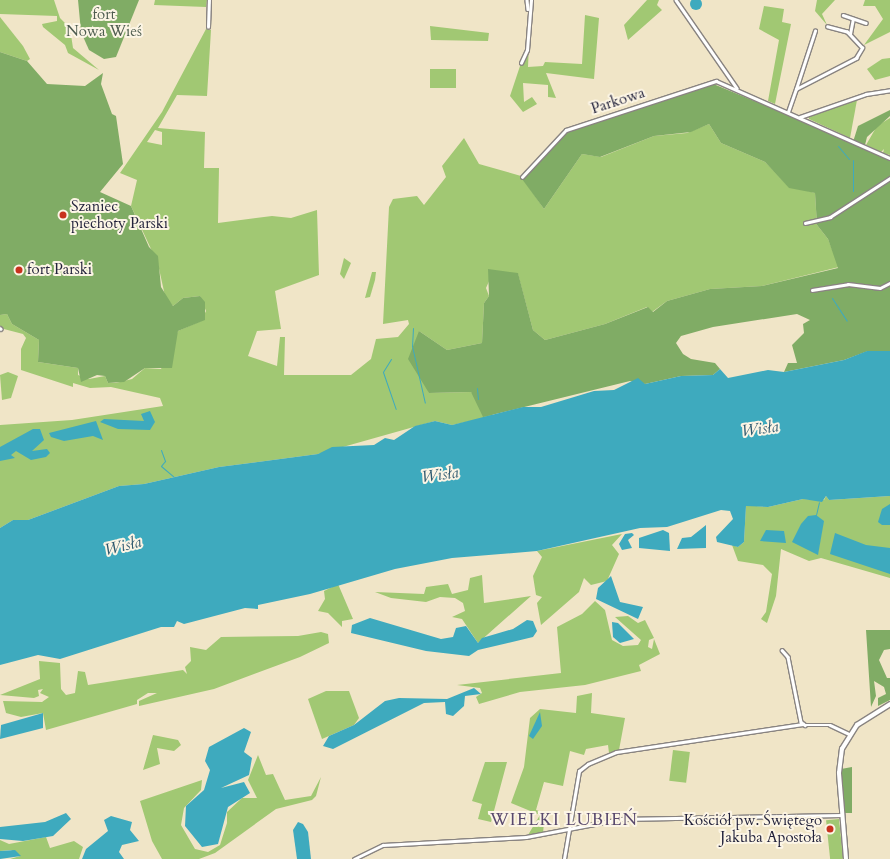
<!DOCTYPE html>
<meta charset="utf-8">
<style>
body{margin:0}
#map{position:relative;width:890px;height:859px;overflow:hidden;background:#f0e5c7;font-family:Cardo,serif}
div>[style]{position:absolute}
.green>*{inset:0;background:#a1c873;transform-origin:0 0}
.forest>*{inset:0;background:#80ac65}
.water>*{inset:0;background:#3eaabe}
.round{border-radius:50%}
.stream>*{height:1px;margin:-0.5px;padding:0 0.5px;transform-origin:0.5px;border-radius:0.5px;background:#3eaabe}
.roads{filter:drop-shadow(1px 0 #898481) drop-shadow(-1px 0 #898481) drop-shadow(0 1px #898481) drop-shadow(0 -1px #898481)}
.minor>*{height:2.5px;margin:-1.25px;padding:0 1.25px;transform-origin:1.25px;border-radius:1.25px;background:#fff}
.major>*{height:3.5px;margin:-1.75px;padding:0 1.75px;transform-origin:1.75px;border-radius:1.75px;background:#fff}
.dots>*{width:11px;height:11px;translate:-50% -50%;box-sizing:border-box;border:2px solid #fcf5e5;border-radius:50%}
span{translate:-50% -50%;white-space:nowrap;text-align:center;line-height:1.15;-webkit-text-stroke:4px #fcf5e5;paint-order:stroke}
.park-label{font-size:15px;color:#4e5c4f}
.street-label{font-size:15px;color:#22223b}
.poi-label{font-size:15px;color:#22223b}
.left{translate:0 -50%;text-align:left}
.right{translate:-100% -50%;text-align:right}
.water-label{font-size:16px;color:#2d586f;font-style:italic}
.quarter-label{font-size:17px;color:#59496d;letter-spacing:1px}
</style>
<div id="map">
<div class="green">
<div style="clip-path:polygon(0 0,54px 0,60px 18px,70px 28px,73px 48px,99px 70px,68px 53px,65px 45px,43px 27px,42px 24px,57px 21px,57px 16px,0 14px)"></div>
<div style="clip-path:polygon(155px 0,207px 0,206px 7px,154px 5px)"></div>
<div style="clip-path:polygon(647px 0,659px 0,657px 5px,662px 10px,628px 40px,624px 25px)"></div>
<div style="clip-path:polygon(817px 0,835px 0,822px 14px,827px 25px,815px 11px)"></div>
<div style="clip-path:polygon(865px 0,890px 0,890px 32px,864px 45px,883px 19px,875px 6px,863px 6px)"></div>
<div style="clip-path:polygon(764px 6px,784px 9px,782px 22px,791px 24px,775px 104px,768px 101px,779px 40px,759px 29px)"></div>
<div style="clip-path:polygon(585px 15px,599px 18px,594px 79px,546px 73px,556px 98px,548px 97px,548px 85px,523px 83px,524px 102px,532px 97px,537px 104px,523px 112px,510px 96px,527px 45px,529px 44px,528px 67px,543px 66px,545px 62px,582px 64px)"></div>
<div style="clip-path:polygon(0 17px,23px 46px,30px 59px,27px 61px,0 52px)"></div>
<div style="clip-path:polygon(430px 26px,489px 33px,488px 41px,431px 40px)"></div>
<div style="clip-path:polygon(evenodd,206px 29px,211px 30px,207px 96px,177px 95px,158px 128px,205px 132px,204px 168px,219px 168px,218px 223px,272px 216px,291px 218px,317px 210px,319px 275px,275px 291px,281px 329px,257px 331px,248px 356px,277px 366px,280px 337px,285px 337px,284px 375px,351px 375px,371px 359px,376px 339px,398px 337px,409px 324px,408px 320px,383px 324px,389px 207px,393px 199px,417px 196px,424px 205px,446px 177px,442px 166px,464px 138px,479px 164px,521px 176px,544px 209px,582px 154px,601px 157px,654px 136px,687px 133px,709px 124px,721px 143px,765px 162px,787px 185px,815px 193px,817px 225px,828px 239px,839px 267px,762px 286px,710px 289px,667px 301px,652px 312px,647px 307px,605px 324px,545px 340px,533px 330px,518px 274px,504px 272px,490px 279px,486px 288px,489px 296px,484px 303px,482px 343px,447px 350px,419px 331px,429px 393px,471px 392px,494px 416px,452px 425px,435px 421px,318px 454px,219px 467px,144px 484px,119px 486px,28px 520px,13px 520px,0 528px,0 425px,72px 420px,163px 406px,160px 398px,111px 387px,90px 388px,73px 383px,73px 387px,21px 370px,21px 349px,26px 338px,23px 334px,0 328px,0 315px,7px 314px,12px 324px,39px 340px,38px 362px,78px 368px,78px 375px,89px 379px,105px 376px,108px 383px,116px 383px,132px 379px,145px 368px,161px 369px,178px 331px,201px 321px,206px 311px,200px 296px,183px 298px,173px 306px,165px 296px,158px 264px,131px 206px,137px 180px,120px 173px,162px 112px,206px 29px,155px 130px,162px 132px,162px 145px,147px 142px,155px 130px)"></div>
<div style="clip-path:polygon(890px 58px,890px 76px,875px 80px,867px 69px,882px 59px)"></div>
<div style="left:430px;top:69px;width:26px;height:19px"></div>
<div style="clip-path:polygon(857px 100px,850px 138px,809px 119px,809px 116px)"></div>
<div style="clip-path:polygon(890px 118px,890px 155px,883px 153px,884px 149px,881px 152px,866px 145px,877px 126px)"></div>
<div style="clip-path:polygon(344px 258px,351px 263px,344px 279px,340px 274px)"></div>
<div style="clip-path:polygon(372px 272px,376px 272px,375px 280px,370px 297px,365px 298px)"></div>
<div style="clip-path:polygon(8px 372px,18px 376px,11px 398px,2px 400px,0 375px)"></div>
<div style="clip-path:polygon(826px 496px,829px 500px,890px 496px,890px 578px,821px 558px,809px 561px,781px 549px,776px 596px,767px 623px,761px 619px,766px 612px,772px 574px,763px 565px,738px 561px,732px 545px,738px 547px,744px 542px,746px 505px,768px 507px,803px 499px,824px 500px)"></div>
<div style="clip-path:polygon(622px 534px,612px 545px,619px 554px,607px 581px,591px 585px,584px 578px,579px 592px,541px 625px,537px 603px,542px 597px,536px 595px,533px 576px,542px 557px,537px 551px)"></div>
<div style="clip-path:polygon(482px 575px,484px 603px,531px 596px,478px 643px,462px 619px,452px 617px,465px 611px,463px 603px,455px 598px,440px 597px,426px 602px,391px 598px,375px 592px,424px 594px,426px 587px,448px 584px,452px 594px,468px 590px,470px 578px)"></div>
<div style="clip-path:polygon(338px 584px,353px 619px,342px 621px,342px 627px,328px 613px,318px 611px,325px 599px,324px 591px)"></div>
<div style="clip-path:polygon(595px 601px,605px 610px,612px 640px,623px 646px,638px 645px,641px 640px,615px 617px,628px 616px,638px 623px,645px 620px,654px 638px,649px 640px,648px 647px,652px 649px,654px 639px,660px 654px,639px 665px,641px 671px,585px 685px,520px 692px,479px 704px,476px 697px,482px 693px,480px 688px,457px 685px,561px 673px,557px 627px,582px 614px)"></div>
<div style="clip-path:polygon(321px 632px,328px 634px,329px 643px,300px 657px,214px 689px,139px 706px,139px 701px,157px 693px,148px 693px,137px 700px,137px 704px,46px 730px,43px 713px,21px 717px,6px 713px,3px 701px,42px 702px,49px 697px,40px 693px,43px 689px,38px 690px,39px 696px,34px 698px,0 695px,40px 679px,39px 661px,60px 663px,61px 689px,66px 695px,75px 693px,78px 671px,85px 672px,88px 685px,183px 670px,187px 674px,185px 667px,191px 661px,190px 647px,206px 650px,221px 637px,298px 636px)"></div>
<div style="clip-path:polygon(326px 691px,349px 691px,359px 718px,354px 725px,322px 739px,308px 699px)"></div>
<div style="clip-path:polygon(592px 693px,591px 713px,625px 718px,619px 750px,609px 753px,608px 745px,586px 749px,584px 755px,570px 751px,563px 786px,544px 782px,536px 810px,545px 813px,543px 833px,528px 835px,540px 815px,511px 803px,524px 767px,530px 718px,540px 709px,576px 713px,577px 696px)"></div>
<div style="clip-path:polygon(153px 735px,178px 740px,181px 745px,174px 751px,157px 748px,160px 764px,143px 770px)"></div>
<div style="left:673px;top:750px;width:17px;height:31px;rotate:7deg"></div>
<div style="clip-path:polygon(258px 755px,266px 775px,273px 774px,285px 800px,311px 796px,321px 777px,316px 796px,312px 800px,276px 809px,215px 853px,199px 859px,162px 859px,152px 841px,140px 801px,202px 780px,201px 790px,184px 808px,181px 825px,195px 849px,208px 852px,220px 845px,227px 823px,227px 812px,242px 798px,257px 798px,248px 780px)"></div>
<div style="clip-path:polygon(485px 762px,507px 762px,491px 822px,478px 819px,482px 804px,472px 801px)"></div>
<div style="left:839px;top:819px;width:40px;height:13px;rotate:84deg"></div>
<div style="clip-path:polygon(46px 837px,50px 848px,74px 841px,83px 847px,79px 859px,10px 859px,20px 856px,11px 850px,0 851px,0 840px,9px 844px)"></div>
</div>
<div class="forest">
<div style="clip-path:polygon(78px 0,139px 0,116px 57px,104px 59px,89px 50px,81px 32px)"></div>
<div style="clip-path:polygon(0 52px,27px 61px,47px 84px,85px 86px,103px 73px,101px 84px,112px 114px,116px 116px,123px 164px,100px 192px,131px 206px,149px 247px,158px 256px,161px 287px,173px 306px,183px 298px,200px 296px,205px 302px,205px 320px,178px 331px,172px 368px,145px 368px,124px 382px,108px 383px,105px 376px,97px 375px,81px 382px,78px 368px,38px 362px,39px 340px,12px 324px,7px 314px,0 315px)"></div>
<div style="clip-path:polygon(711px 83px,853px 142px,858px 126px,890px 110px,890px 116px,867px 137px,864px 149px,890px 159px,890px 351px,868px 351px,844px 360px,784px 372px,788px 363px,797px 363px,792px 345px,804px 333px,803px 324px,810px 320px,797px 314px,713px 327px,681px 336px,676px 343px,683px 354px,691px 359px,715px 363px,720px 369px,713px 375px,681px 376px,645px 384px,630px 381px,483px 417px,471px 392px,429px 393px,408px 359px,419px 331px,447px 350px,482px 343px,484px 303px,489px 296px,488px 269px,518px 273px,533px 330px,545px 340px,605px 324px,648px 307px,653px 312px,667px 301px,710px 289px,762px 286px,838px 268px,828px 239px,817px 225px,815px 193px,789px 188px,765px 162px,721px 143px,709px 124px,691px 132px,654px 136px,600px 157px,582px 154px,544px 209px,522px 179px,566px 132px)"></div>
<div style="clip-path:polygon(866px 630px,890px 630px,890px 649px,884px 650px,879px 660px,887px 678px,890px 678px,890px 700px,878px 706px,878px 698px,886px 694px,884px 687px,874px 681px,876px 696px,871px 707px)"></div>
<div style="clip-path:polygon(852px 767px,852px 813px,843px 813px,841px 769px)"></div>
</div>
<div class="water">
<div class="round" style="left:690px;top:-2px;width:12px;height:12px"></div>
<div style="clip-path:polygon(867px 351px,890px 351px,890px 496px,829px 500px,826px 496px,822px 502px,803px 499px,768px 507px,746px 506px,744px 542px,738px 547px,717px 542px,716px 537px,733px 519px,730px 511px,721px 510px,667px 527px,640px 528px,537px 551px,452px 558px,395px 569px,310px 594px,258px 605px,258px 609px,245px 608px,184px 624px,177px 621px,174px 627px,161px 627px,60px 659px,38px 655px,0 665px,0 528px,13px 520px,28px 520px,119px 486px,144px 484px,219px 467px,318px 454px,332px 447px,374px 445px,385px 438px,394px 440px,415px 426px,435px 421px,452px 425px,523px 407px,541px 407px,594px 391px,614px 390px,638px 378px,645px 384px,681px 376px,713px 375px,720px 369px,728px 378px,768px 370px,784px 372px,844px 360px)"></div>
<div style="clip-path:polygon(150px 411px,155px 422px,150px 430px,118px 429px,100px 422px,104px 419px,144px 421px,141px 414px)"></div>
<div style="clip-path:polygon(96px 421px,103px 440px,93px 436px,64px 441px,51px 437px,49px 433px)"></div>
<div style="clip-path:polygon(33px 429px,40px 429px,44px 440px,32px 451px,47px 449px,50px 453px,46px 457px,31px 460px,16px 451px,11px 455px,15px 458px,0 461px,0 447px)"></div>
<div style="clip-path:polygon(890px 504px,890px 525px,882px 525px,878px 522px,882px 509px)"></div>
<div style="clip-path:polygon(816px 515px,824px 521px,818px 555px,792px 542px,801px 524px,808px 516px)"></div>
<div style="clip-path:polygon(706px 525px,706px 548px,677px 549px,682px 538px,691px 537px)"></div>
<div style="clip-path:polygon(663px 530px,669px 533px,670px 551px,639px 548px,639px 538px)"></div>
<div style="clip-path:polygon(766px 530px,784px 531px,786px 543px,760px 541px)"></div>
<div style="clip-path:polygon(632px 533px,634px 535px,628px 540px,632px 548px,622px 550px,619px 544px,625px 534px)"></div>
<div style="clip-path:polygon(835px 533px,866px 545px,890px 548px,890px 574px,830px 554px)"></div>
<div style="clip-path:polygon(611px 576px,620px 602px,643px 607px,638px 619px,596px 599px,598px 588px)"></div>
<div style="clip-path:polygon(370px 618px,441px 639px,453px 637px,456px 628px,466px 626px,478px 643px,482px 638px,513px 629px,527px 620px,533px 621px,537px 631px,533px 637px,478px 650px,469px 656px,426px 651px,351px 633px,352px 625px)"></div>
<div style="clip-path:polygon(612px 622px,618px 623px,634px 639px,620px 643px,613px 637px)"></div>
<div style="clip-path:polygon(474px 688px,481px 694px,465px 696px,464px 706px,453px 716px,446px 714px,445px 702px,424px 703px,333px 749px,323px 746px,329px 736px,354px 725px,385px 701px,399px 698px,447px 699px)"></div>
<div style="clip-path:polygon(540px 712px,542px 726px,533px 739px,529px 736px)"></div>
<div style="clip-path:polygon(43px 713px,43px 728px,0 739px,1px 725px)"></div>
<div style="clip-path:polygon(244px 728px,251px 732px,244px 752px,252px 758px,249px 775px,221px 788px,244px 782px,250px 793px,228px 807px,218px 844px,202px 847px,185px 826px,186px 806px,204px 790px,210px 770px,205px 761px,209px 747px)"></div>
<div style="clip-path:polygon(66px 813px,71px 819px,53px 836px,23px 841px,0 839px,0 827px,45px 822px)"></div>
<div style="clip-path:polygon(111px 816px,132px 822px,130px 830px,139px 841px,122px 845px,119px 852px,124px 859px,82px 859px,86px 849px,108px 831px,104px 820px)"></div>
<div style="clip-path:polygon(298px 822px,303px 824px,308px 832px,311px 859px,297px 859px,293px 830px)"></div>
<div style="clip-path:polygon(15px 850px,21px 856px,0 859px,0 851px)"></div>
</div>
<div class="stream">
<div style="left:838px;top:146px;width:17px;rotate:50deg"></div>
<div style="left:853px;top:160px;width:31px;rotate:90deg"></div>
<div style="left:832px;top:298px;width:27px;rotate:57deg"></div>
<div style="left:413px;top:328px;width:18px;rotate:93deg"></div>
<div style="left:412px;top:346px;width:58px;rotate:77.2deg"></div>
<div style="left:391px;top:359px;width:15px;rotate:122deg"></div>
<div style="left:383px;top:372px;width:39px;rotate:71deg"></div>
<div style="left:477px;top:388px;width:11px;rotate:85deg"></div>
<div style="left:161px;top:450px;width:12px;rotate:70deg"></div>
<div style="left:165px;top:461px;width:6px;rotate:129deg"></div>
<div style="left:161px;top:466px;width:16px;rotate:40deg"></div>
<div style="left:816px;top:515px;width:13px;rotate:-77deg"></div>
</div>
<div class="roads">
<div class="minor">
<div style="left:527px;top:0;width:9px;rotate:84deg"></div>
<div style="left:676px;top:0;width:107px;rotate:55.3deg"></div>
<div style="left:843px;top:15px;width:24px;rotate:19deg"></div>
<div style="left:208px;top:27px;width:27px;rotate:-88deg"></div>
<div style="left:850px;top:34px;width:15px;rotate:-79deg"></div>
<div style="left:521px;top:63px;width:14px;rotate:-65deg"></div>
<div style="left:527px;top:50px;width:50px;rotate:-85.4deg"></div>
<div style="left:796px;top:89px;width:61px;rotate:-71.9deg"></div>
<div style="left:788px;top:112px;width:24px;rotate:-71deg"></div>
<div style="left:796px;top:89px;width:68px;rotate:-27.3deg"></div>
<div style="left:856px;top:58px;width:12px;rotate:-59deg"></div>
<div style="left:862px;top:48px;width:22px;rotate:-133deg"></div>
<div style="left:847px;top:32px;width:20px;rotate:-165deg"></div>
<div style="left:800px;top:117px;width:70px;rotate:-19.2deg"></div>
<div style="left:866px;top:94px;width:24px;rotate:-9deg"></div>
<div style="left:522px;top:177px;width:64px;rotate:-46.9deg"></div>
<div style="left:566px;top:130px;width:158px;rotate:-18.1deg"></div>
<div style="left:716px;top:81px;width:190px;rotate:23.9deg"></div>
<div style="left:805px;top:223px;width:26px;rotate:-13deg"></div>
<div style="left:830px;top:217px;width:72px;rotate:-33deg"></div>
<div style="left:812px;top:290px;width:36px;rotate:-9deg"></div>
<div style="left:848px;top:284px;width:32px;rotate:7deg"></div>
<div style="left:880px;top:288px;width:11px;rotate:-27deg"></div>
<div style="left:0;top:328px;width:1px;rotate:45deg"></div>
<div style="left:782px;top:650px;width:9px;rotate:49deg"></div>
<div style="left:788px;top:657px;width:66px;rotate:78.7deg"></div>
<div style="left:801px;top:722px;width:5px;rotate:37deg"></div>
<div style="left:805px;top:725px;width:25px"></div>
<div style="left:830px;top:725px;width:21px;rotate:25deg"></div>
<div style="left:354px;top:859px;width:32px;rotate:-26deg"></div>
<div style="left:383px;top:845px;width:143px;rotate:-3.2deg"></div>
<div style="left:526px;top:837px;width:96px;rotate:-10.8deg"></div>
<div style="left:620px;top:819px;width:222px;rotate:-1deg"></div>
<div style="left:564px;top:859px;width:89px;rotate:-80.3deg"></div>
<div style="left:579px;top:771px;width:11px;rotate:-38deg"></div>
<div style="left:588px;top:764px;width:30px;rotate:-23deg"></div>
<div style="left:616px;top:752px;width:189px;rotate:-8.5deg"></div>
</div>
<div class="major">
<div style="left:846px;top:859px;width:86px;rotate:-94.7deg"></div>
<div style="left:839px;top:773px;width:24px;rotate:-83deg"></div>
<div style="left:842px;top:749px;width:28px;rotate:-58deg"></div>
<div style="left:857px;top:725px;width:39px;rotate:-32deg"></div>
</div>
</div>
<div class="dots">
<div style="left:63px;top:215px;background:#c8321e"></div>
<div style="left:19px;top:270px;background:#c8321e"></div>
<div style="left:830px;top:829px;background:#c8321e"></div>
</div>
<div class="park-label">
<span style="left:104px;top:23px">fort<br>Nowa Wieś</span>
</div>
<div class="street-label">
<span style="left:618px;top:101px;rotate:-18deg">Parkowa</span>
</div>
<div class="poi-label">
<span class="left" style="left:71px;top:215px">Szaniec<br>piechoty Parski</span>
<span class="left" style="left:27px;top:270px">fort Parski</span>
<span class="right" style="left:822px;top:829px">Kościół pw. Świętego<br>Jakuba Apostoła</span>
</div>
<div class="water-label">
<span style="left:760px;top:429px;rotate:-8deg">Wisła</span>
<span style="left:440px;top:475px;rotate:-8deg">Wisła</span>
<span style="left:123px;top:546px;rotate:-14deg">Wisła</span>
</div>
<div class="quarter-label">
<span style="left:564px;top:820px">WIELKI LUBIEŃ</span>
</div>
</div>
